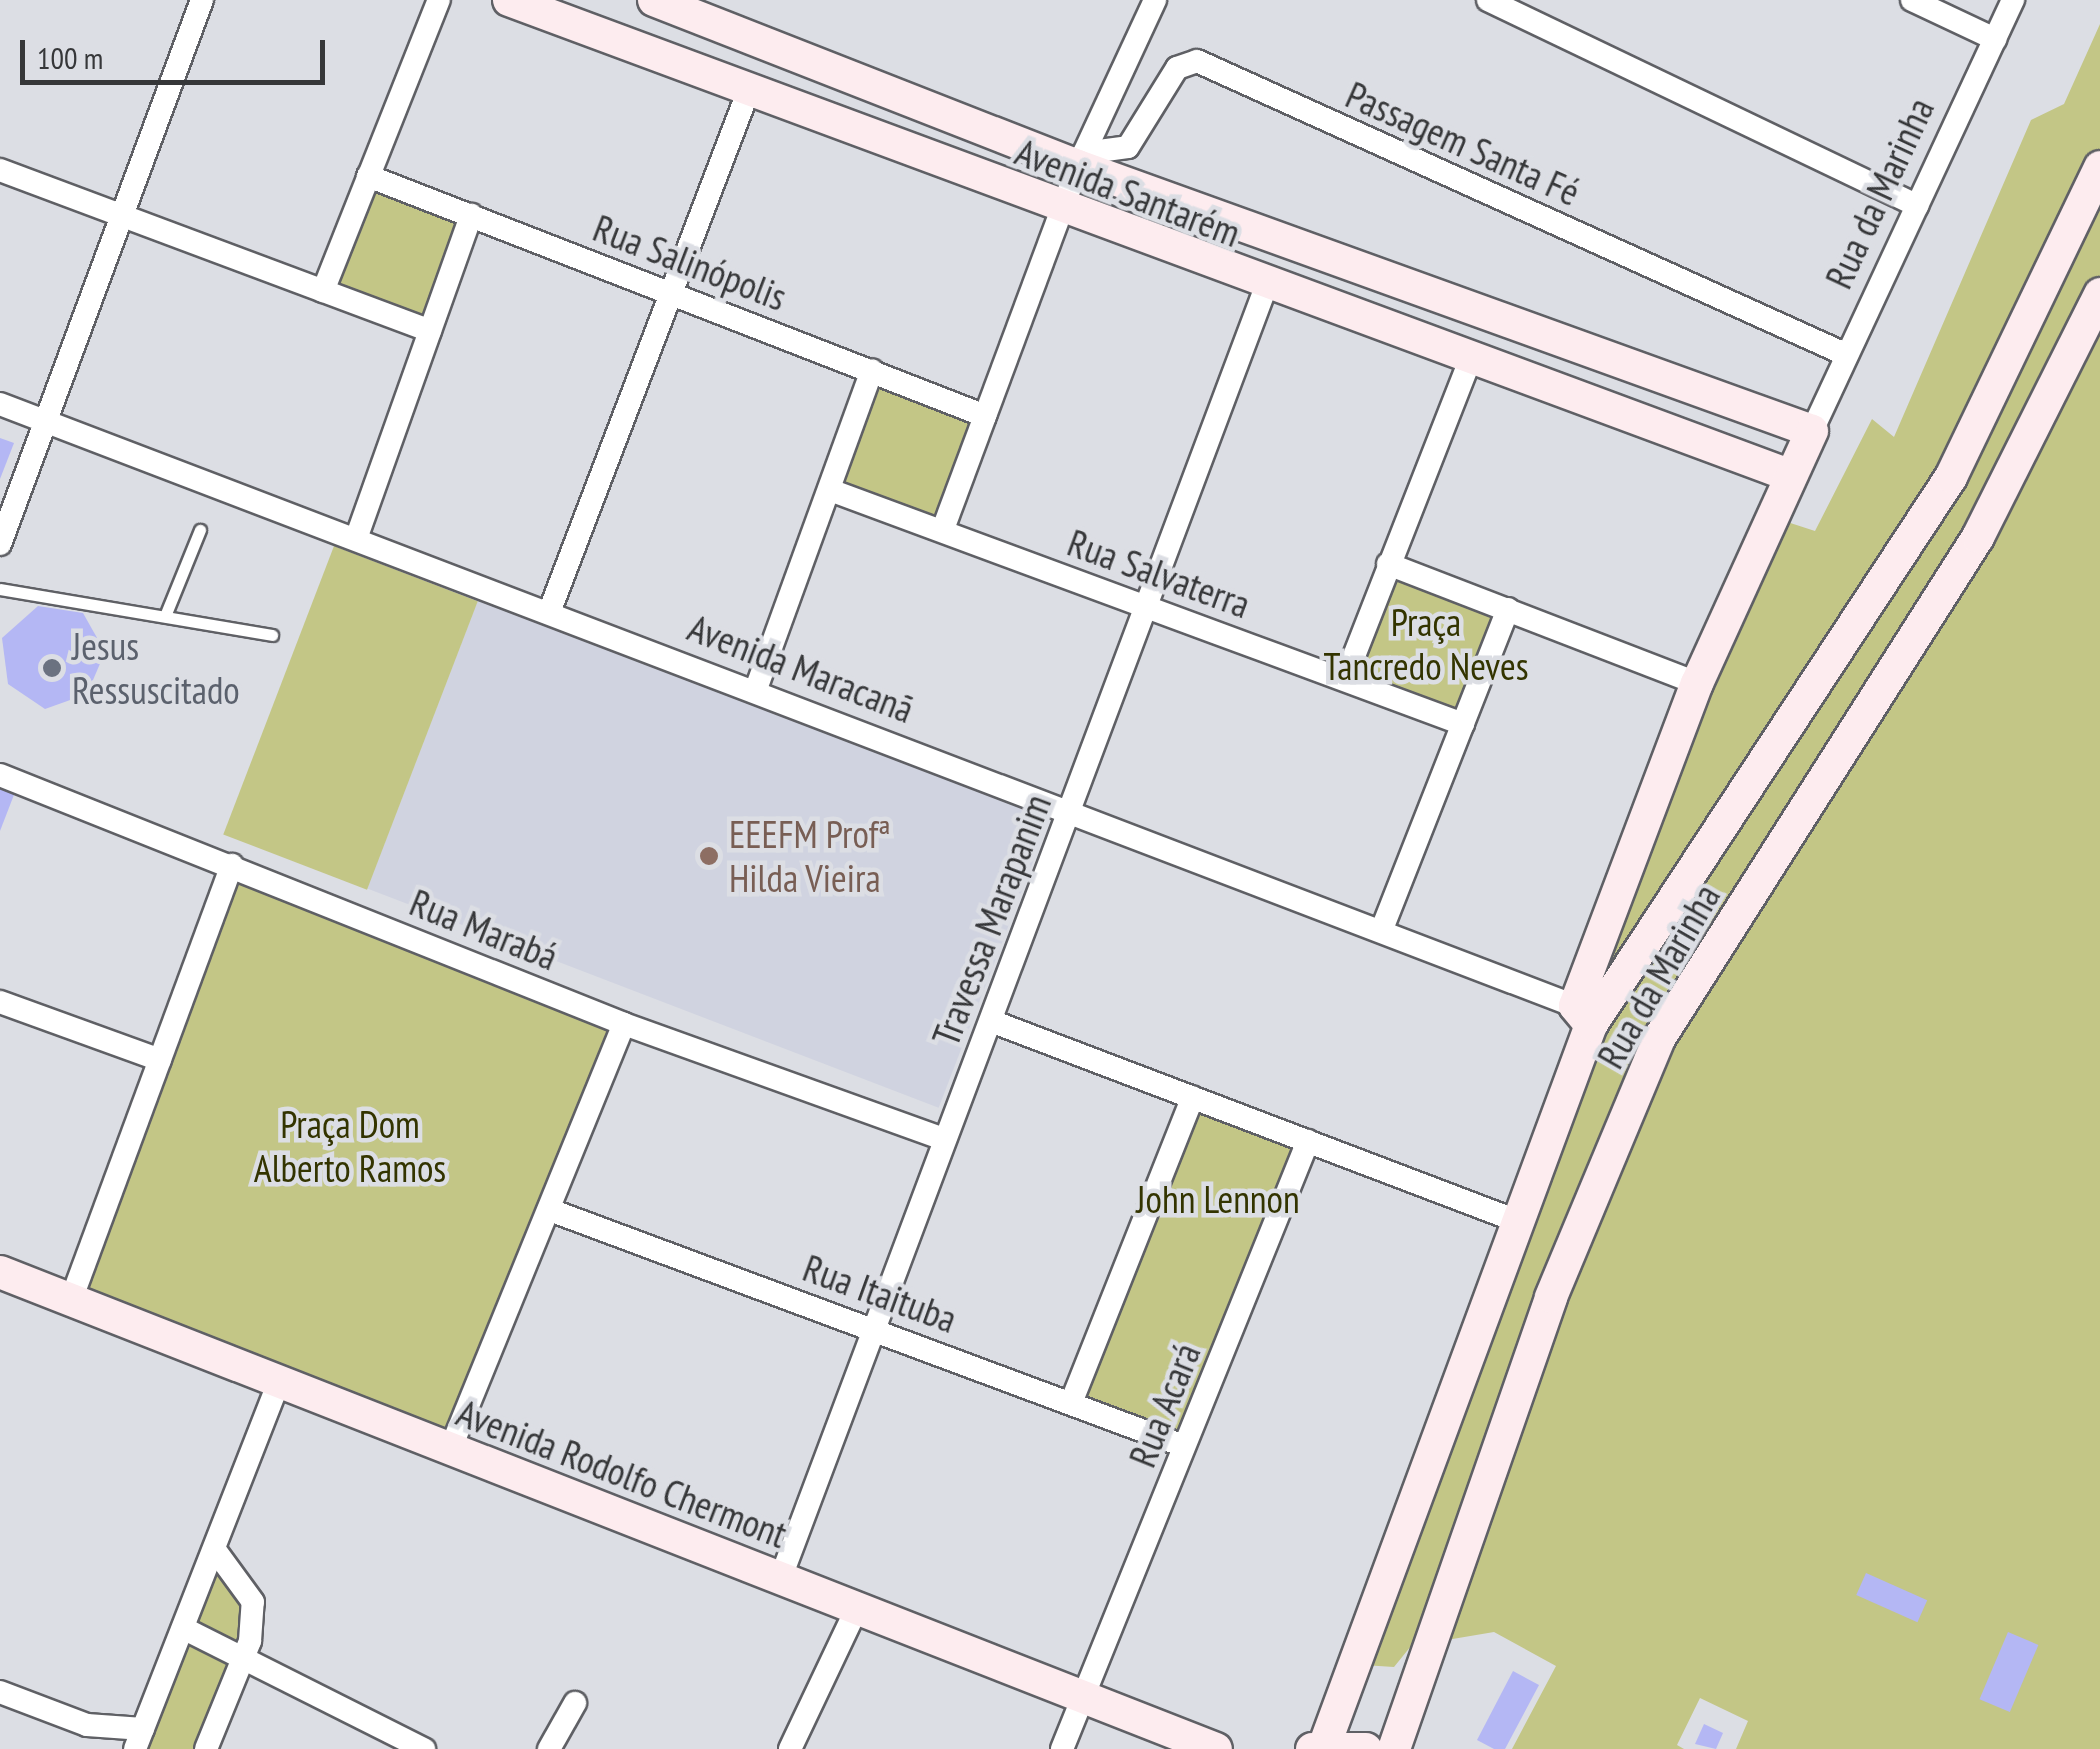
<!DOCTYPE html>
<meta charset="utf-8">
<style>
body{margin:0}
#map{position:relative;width:2100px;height:1749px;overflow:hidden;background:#dcdee4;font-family:"PT Sans Narrow",sans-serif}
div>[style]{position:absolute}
.built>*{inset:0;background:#d0d3e0;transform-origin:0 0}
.green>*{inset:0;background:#c3c686;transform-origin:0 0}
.building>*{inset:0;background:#b4b7f4;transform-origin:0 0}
.roads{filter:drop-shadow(2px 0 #5f6065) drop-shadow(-2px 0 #5f6065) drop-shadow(0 2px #5f6065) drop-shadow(0 -2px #5f6065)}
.lane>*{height:11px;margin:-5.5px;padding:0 5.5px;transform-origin:5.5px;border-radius:5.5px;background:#fff}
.street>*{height:22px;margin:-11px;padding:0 11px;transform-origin:11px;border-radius:11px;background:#fff}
.secondary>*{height:32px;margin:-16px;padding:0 16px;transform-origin:16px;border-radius:16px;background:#fdecef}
.dots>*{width:28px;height:28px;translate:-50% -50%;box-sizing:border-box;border:5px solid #dcdee4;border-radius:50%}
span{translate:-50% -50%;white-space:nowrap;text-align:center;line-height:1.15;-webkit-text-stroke:9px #dcdee4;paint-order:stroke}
.street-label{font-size:38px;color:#363739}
.park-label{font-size:38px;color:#333400}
.worship-label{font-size:38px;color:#5b616d}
.left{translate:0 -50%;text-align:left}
.education-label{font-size:38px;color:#785e54}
.scale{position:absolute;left:20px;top:40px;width:305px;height:45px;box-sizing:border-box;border:5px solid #363739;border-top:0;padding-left:12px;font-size:30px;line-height:35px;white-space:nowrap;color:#363739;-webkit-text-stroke:8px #dcdee4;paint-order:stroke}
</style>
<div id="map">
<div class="built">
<div style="left:478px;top:600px;width:612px;height:309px;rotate:21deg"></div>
</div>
<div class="green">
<div style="clip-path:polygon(2100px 24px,2100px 1749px,1736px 1749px,1748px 1721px,1700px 1698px,1677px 1745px,1684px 1749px,1512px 1749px,1556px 1666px,1494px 1632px,1411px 1646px,1394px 1667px,1348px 1664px,1585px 1010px,1778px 519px,1815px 531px,1872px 419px,1894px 437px,2031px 120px,2064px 104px)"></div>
<div style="left:368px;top:176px;width:110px;height:123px;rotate:21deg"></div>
<div style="left:872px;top:370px;width:122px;height:127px;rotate:22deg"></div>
<div style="left:334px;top:546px;width:154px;height:309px;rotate:21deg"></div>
<div style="left:1388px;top:564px;width:128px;height:123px;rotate:21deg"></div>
<div style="left:232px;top:865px;width:423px;height:464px;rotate:22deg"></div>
<div style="left:1193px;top:1097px;width:123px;height:329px;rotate:21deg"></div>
<div style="clip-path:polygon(215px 1550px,253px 1602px,206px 1749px,135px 1749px)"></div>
</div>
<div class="building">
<div style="clip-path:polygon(0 438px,14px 443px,0 479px)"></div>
<div style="clip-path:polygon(38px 606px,83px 613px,105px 652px,87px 694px,45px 709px,8px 684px,2px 638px)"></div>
<div style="clip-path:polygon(0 780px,17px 787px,0 831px)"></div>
<div style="left:1866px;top:1573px;width:67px;height:24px;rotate:24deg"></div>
<div style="left:2008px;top:1632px;width:33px;height:73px;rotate:23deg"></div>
<div style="clip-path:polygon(1513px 1671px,1539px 1685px,1505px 1749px,1494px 1749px,1477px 1740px)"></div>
<div style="clip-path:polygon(1704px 1724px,1723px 1733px,1716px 1749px,1695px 1744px)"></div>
</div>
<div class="roads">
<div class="lane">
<div style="left:0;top:589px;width:276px;rotate:9.6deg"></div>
<div style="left:165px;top:616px;width:93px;rotate:-67.9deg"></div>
</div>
<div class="street">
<div style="left:1488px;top:0;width:476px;rotate:25.6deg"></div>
<div style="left:1912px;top:0;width:92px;rotate:25.2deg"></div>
<div style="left:1084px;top:153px;width:44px;rotate:-7.8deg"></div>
<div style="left:1128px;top:147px;width:93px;rotate:-58.2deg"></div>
<div style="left:1177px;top:68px;width:21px;rotate:-19deg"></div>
<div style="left:1197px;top:61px;width:713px;rotate:24.34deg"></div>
<div style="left:0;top:170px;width:459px;rotate:20.5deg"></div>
<div style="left:368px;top:176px;width:662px;rotate:21.25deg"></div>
<div style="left:323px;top:291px;width:313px;rotate:-68.3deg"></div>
<div style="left:0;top:404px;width:1686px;rotate:20.92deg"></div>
<div style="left:1812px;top:431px;width:476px;rotate:-65deg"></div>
<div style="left:830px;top:490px;width:675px;rotate:20.29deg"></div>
<div style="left:943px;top:529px;width:387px;rotate:-69.6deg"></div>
<div style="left:1078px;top:166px;width:183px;rotate:-65.1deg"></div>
<div style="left:357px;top:536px;width:341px;rotate:-70.4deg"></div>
<div style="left:0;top:544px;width:580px;rotate:-69.63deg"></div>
<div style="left:1388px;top:564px;width:331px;rotate:21.1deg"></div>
<div style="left:550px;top:610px;width:555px;rotate:-69.08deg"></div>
<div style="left:1345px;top:679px;width:343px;rotate:-68.6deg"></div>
<div style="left:756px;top:689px;width:339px;rotate:-70deg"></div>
<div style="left:0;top:775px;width:672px;rotate:21.75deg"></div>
<div style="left:624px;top:1024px;width:340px;rotate:19.8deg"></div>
<div style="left:1382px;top:929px;width:344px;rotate:-68.5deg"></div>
<div style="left:0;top:1002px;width:170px;rotate:19.9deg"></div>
<div style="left:991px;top:1021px;width:563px;rotate:20.82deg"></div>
<div style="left:550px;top:1210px;width:676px;rotate:20.42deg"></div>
<div style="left:71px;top:1300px;width:464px;rotate:-69.7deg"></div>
<div style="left:1071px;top:1403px;width:329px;rotate:-68.3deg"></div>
<div style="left:450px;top:1450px;width:460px;rotate:-67.8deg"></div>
<div style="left:781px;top:1577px;width:1378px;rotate:-69.4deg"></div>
<div style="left:183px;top:1628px;width:270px;rotate:26.7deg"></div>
<div style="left:0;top:1692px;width:93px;rotate:20.8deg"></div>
<div style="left:87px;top:1725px;width:56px;rotate:4.1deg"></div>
<div style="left:135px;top:1749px;width:394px;rotate:-68.6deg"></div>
<div style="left:206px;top:1749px;width:117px;rotate:-67.8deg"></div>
<div style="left:250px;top:1641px;width:39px;rotate:-86deg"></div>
<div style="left:253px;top:1602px;width:64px;rotate:-126.2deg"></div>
<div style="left:549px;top:1749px;width:53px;rotate:-60.5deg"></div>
<div style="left:790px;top:1749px;width:158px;rotate:-64.6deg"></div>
<div style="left:1062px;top:1749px;width:656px;rotate:-67.97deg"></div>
</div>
<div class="secondary">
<div style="left:509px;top:0;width:1365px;rotate:20.36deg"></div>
<div style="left:654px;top:0;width:455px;rotate:21.4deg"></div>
<div style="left:1078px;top:166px;width:780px;rotate:19.85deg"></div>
<div style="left:1812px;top:431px;width:277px;rotate:114.5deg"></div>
<div style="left:1697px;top:683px;width:345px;rotate:110.7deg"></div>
<div style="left:1575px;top:1006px;width:25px;rotate:50deg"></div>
<div style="left:0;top:1272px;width:1306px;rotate:21.42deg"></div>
<div style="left:1325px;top:1744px;width:767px;rotate:-69.7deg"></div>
<div style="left:1591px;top:1025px;width:656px;rotate:-56.7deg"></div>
<div style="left:1951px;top:477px;width:344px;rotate:-64.3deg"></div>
<div style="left:1312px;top:1749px;width:54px"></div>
<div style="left:1394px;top:1749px;width:478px;rotate:-70.8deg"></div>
<div style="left:1551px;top:1297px;width:282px;rotate:-67.3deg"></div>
<div style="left:1660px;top:1037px;width:593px;rotate:-57.54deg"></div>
<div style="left:1978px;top:537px;width:272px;rotate:-63.3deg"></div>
</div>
</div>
<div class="dots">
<div style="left:52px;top:668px;background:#6b7280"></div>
<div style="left:709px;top:856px;background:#8d6e63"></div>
</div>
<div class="street-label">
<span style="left:1463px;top:143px;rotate:24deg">Passagem Santa Fé</span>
<span style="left:1128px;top:192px;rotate:21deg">Avenida Santarém</span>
<span style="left:1879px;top:193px;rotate:-65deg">Rua da Marinha</span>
<span style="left:690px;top:262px;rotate:21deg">Rua Salinópolis</span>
<span style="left:1159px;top:573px;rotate:20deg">Rua Salvaterra</span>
<span style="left:801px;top:668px;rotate:21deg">Avenida Maracanã</span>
<span style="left:991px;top:920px;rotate:-69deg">Travessa Marapanim</span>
<span style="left:484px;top:929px;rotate:22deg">Rua Marabá</span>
<span style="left:1658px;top:976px;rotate:-60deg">Rua da Marinha</span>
<span style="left:880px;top:1293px;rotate:20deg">Rua Itaituba</span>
<span style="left:1164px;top:1405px;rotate:-68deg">Rua Acará</span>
<span style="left:622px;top:1473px;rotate:21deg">Avenida Rodolfo Chermont</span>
</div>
<div class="park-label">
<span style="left:1426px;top:644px">Praça<br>Tancredo Neves</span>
<span style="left:350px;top:1146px">Praça Dom<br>Alberto Ramos</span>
<span style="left:1218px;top:1199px">John Lennon</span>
</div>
<div class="worship-label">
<span class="left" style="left:72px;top:668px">Jesus<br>Ressuscitado</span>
</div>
<div class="education-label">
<span class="left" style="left:729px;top:856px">EEEFM Profª<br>Hilda Vieira</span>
</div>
<div class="scale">100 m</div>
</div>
